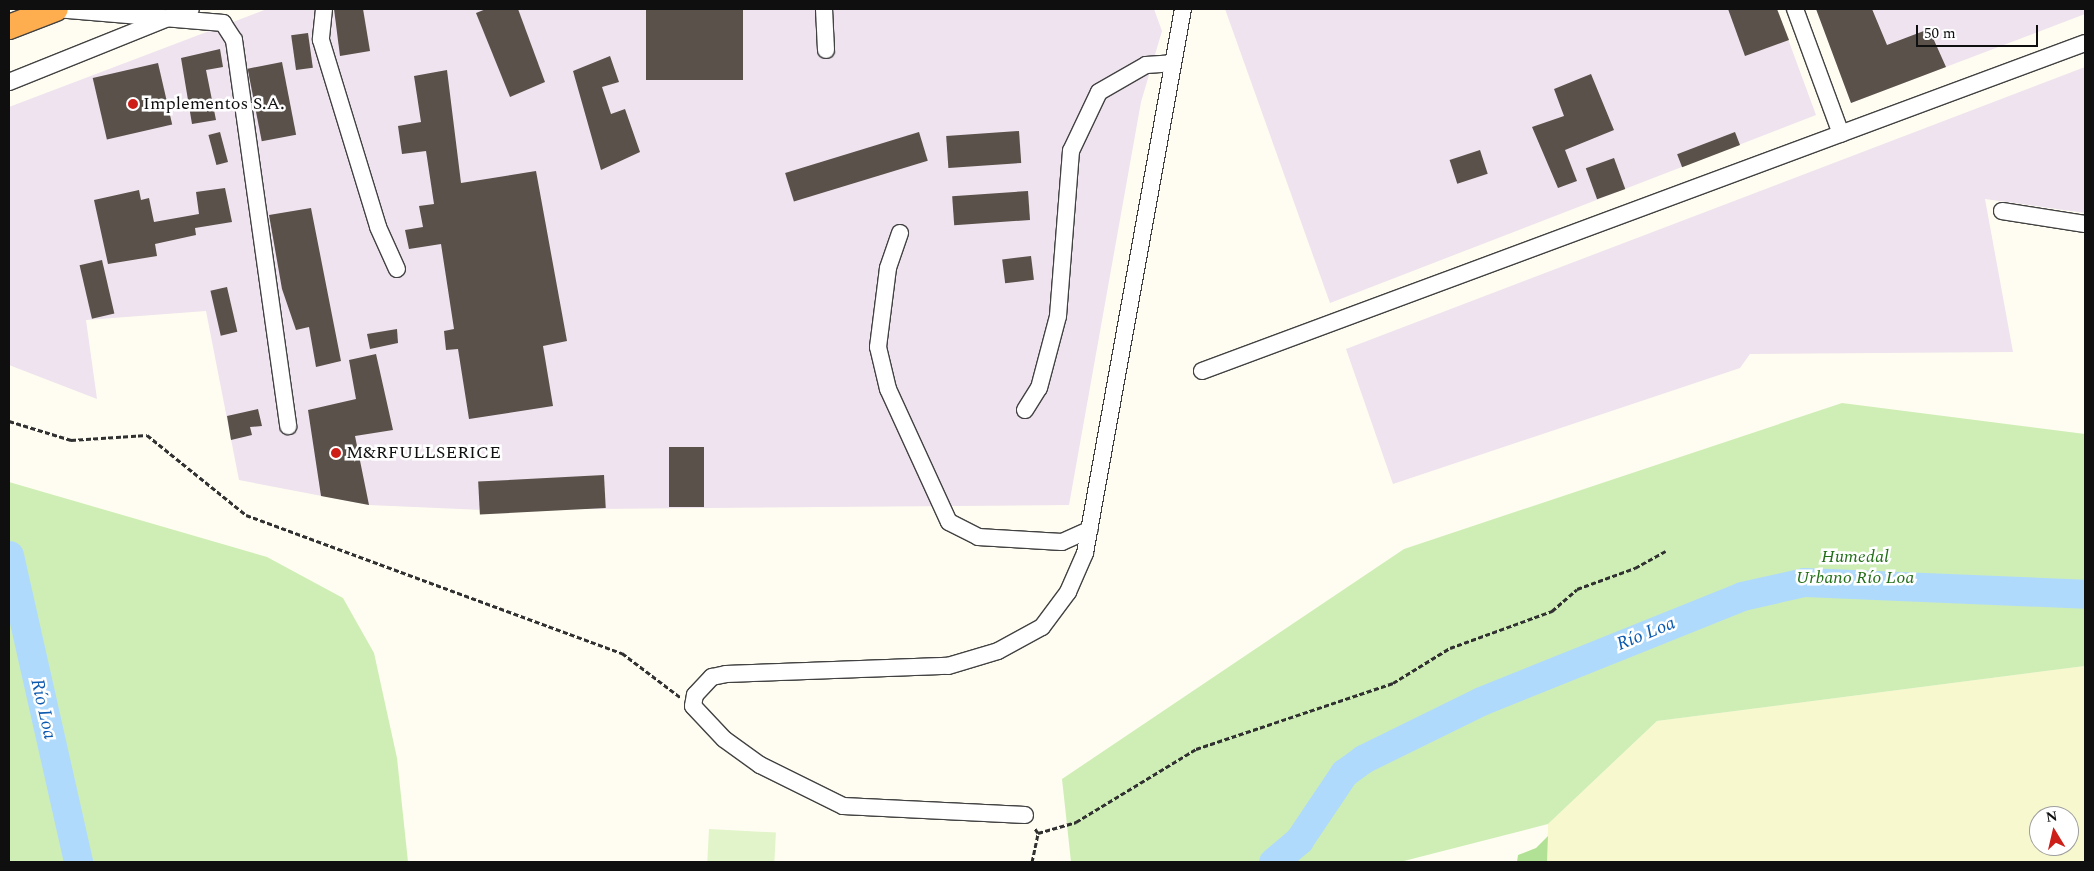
<!DOCTYPE html>
<meta charset="utf-8">
<style>
body{margin:0}
#map{position:relative;width:2094px;height:871px;overflow:hidden;background:#fffdf1;font-family:Spectral,serif}
div>[style]{position:absolute}
.industrial>*{inset:0;background:#eee3ee}
.farmland>*{inset:0;background:#f8f8ce}
.green>*{inset:0;background:#cfeeb6}
.forest>*{inset:0;background:#b0e194}
.pitch>*{inset:0;background:#e2f4c9;transform-origin:0 0}
.river>*{height:29px;margin:-14.5px;padding:0 14.5px;transform-origin:14.5px;border-radius:14.5px;background:#b0dafc}
.building>*{inset:0;background:#59514a;transform-origin:0 0}
.path>*{height:3px;margin-top:-1.5px;transform-origin:0;background:repeating-linear-gradient(90deg,#313131 0 5px,transparent 0 7.5px)}
.roads{filter:drop-shadow(1px 0 #424242) drop-shadow(-1px 0 #424242) drop-shadow(0 1px #424242) drop-shadow(0 -1px #424242)}
.minor>*{height:16px;margin:-8px;padding:0 8px;transform-origin:8px;border-radius:8px;background:#fff}
.highway>*{height:24px;margin:-12px;padding:0 12px;transform-origin:12px;border-radius:12px;background:#ffae4f}
.dots>*{width:14px;height:14px;translate:-50% -50%;box-sizing:border-box;border:2px solid #fff;border-radius:50%}
span{translate:-50% -50%;white-space:nowrap;text-align:center;line-height:1.15;-webkit-text-stroke:5px #fff;paint-order:stroke}
.poi-label{font-size:18px;color:#0f0f0f}
.left{translate:0 -50%;text-align:left}
.park-label{font-size:18px;color:#236e18;font-style:italic}
.water-label{font-size:19px;color:#0b5aaf;font-style:italic}
.frame{position:absolute;inset:0;border:10px solid #0f0f0f;pointer-events:none}
.north{position:absolute;left:2029px;top:806px;width:50px;height:50px;box-sizing:border-box;background:#fff;border:1px solid #9f9f9f;border-radius:50%;rotate:351deg;font-size:14px;font-weight:700;line-height:20px;text-align:center;color:#0f0f0f}
.north::after{content:'';display:block;margin:auto;width:18px;height:22px;background:#ce1e18;clip-path:polygon(50% 0,100% 100%,50% 72%,0 100%)}
.scale{position:absolute;left:1916px;top:25px;width:122px;height:22px;box-sizing:border-box;border:2px solid #0f0f0f;border-top:0;padding-left:6px;font-size:15px;line-height:18px;white-space:nowrap;color:#0f0f0f;-webkit-text-stroke:4px #fff;paint-order:stroke}
</style>
<div id="map">
<div class="industrial">
<div style="clip-path:polygon(267px 9px,1154px 9px,1162px 31px,1141px 102px,1069px 505px,483px 510px,369px 505px,239px 480px,206px 311px,86px 320px,97px 399px,9px 365px,9px 107px)"></div>
<div style="clip-path:polygon(1225px 9px,1777px 9px,1816px 115px,1330px 303px)"></div>
<div style="clip-path:polygon(1816px 9px,2085px 9px,2085px 14px,1851px 103px)"></div>
<div style="clip-path:polygon(2085px 67px,2085px 213px,1985px 199px,2013px 352px,1750px 354px,1740px 368px,1393px 484px,1346px 349px)"></div>
</div>
<div class="farmland">
<div style="clip-path:polygon(evenodd,2085px 666px,2085px 862px,1547px 862px,1548px 824px,1657px 721px,2085px 666px,2039px 816px,2069px 816px,2069px 846px,2039px 846px,2039px 816px)"></div>
</div>
<div class="green">
<div style="clip-path:polygon(1842px 403px,2085px 434px,2085px 666px,1657px 721px,1548px 824px,1400px 862px,1071px 862px,1062px 779px,1404px 549px)"></div>
<div style="clip-path:polygon(9px 482px,267px 557px,343px 598px,374px 653px,397px 758px,408px 862px,9px 862px)"></div>
</div>
<div class="forest">
<div style="clip-path:polygon(1548px 836px,1547px 862px,1517px 862px,1518px 855px,1536px 848px)"></div>
</div>
<div class="pitch">
<div style="left:709px;top:829px;width:67px;height:33px;rotate:3deg"></div>
</div>
<div class="river">
<div style="left:9px;top:555px;width:315px;rotate:77.3deg"></div>
<div style="left:1273px;top:862px;width:34px;rotate:-40deg"></div>
<div style="left:1299px;top:840px;width:81px;rotate:-56.1deg"></div>
<div style="left:1344px;top:773px;width:24px;rotate:-36deg"></div>
<div style="left:1363px;top:759px;width:131px;rotate:-26.2deg"></div>
<div style="left:1481px;top:701px;width:281px;rotate:-21.9deg"></div>
<div style="left:1742px;top:596px;width:64px;rotate:-12.7deg"></div>
<div style="left:1804px;top:582px;width:281px;rotate:2.4deg"></div>
</div>
<div class="building">
<div style="clip-path:polygon(334px 9px,363px 9px,370px 51px,340px 56px)"></div>
<div style="clip-path:polygon(486px 9px,518px 9px,545px 82px,510px 97px,476px 13px)"></div>
<div style="left:646px;top:9px;width:97px;height:71px"></div>
<div style="clip-path:polygon(1728px 9px,1777px 9px,1789px 40px,1745px 56px)"></div>
<div style="clip-path:polygon(1816px 9px,1872px 9px,1887px 45px,1929px 29px,1946px 67px,1851px 103px)"></div>
<div style="left:308px;top:33px;width:35px;height:17px;rotate:82deg"></div>
<div style="clip-path:polygon(220px 49px,223px 67px,206px 70px,216px 120px,192px 124px,181px 58px)"></div>
<div style="clip-path:polygon(610px 56px,619px 82px,602px 87px,611px 114px,625px 109px,640px 152px,601px 170px,573px 71px)"></div>
<div style="left:282px;top:62px;width:74px;height:35px;rotate:79deg"></div>
<div style="left:158px;top:63px;width:63px;height:67px;rotate:77deg"></div>
<div style="clip-path:polygon(447px 70px,461px 183px,536px 171px,567px 341px,543px 346px,553px 406px,469px 419px,458px 349px,446px 350px,444px 331px,454px 329px,441px 244px,409px 249px,405px 230px,423px 227px,419px 206px,434px 204px,426px 151px,402px 154px,398px 126px,421px 122px,414px 76px)"></div>
<div style="clip-path:polygon(1591px 74px,1614px 130px,1565px 150px,1577px 181px,1558px 188px,1532px 127px,1564px 116px,1554px 89px)"></div>
<div style="left:1019px;top:131px;width:32px;height:73px;rotate:86deg"></div>
<div style="left:220px;top:132px;width:31px;height:12px;rotate:75deg"></div>
<div style="left:919px;top:132px;width:30px;height:140px;rotate:73deg"></div>
<div style="left:1735px;top:132px;width:14px;height:62px;rotate:69deg"></div>
<div style="left:1480px;top:150px;width:25px;height:32px;rotate:72deg"></div>
<div style="left:1614px;top:158px;width:33px;height:30px;rotate:70deg"></div>
<div style="clip-path:polygon(225px 188px,232px 222px,195px 228px,196px 235px,155px 244px,157px 256px,108px 264px,94px 200px,139px 190px,141px 200px,149px 198px,154px 222px,199px 214px,196px 192px)"></div>
<div style="left:1028px;top:191px;width:29px;height:76px;rotate:86deg"></div>
<div style="clip-path:polygon(311px 208px,341px 361px,316px 367px,309px 327px,296px 330px,282px 289px,269px 215px)"></div>
<div style="left:1031px;top:256px;width:24px;height:29px;rotate:83deg"></div>
<div style="left:102px;top:260px;width:55px;height:23px;rotate:77deg"></div>
<div style="left:227px;top:287px;width:46px;height:17px;rotate:77deg"></div>
<div style="clip-path:polygon(397px 329px,398px 343px,370px 349px,367px 334px)"></div>
<div style="clip-path:polygon(376px 354px,393px 430px,355px 436px,369px 505px,321px 496px,308px 410px,356px 399px,349px 360px)"></div>
<div style="clip-path:polygon(258px 409px,262px 426px,250px 427px,252px 435px,231px 440px,227px 416px)"></div>
<div style="left:669px;top:447px;width:35px;height:60px"></div>
<div style="left:604px;top:475px;width:33px;height:126px;rotate:87deg"></div>
</div>
<div class="path">
<div style="left:9px;top:421px;width:65px;rotate:17deg"></div>
<div style="left:71px;top:440px;width:76px;rotate:-3.8deg"></div>
<div style="left:147px;top:435px;width:127px;rotate:38.9deg"></div>
<div style="left:246px;top:515px;width:401px;rotate:20.2deg"></div>
<div style="left:622px;top:653px;width:73px;rotate:37.2deg"></div>
<div style="left:1038px;top:833px;width:40px;rotate:-16deg"></div>
<div style="left:1076px;top:822px;width:140px;rotate:-31.3deg"></div>
<div style="left:1196px;top:749px;width:208px;rotate:-18.5deg"></div>
<div style="left:1393px;top:683px;width:67px;rotate:-31.6deg"></div>
<div style="left:1450px;top:648px;width:109px;rotate:-19.9deg"></div>
<div style="left:1552px;top:611px;width:33px;rotate:-41deg"></div>
<div style="left:1577px;top:589px;width:62px;rotate:-19.9deg"></div>
<div style="left:1635px;top:568px;width:35px;rotate:-29deg"></div>
<div style="left:1032px;top:862px;width:30px;rotate:-78deg"></div>
<div style="left:1038px;top:833px;width:7px;rotate:-124deg"></div>
</div>
<div class="roads">
<div class="minor">
<div style="left:56px;top:9px;width:168px;rotate:4.8deg"></div>
<div style="left:223px;top:23px;width:20px;rotate:57deg"></div>
<div style="left:234px;top:40px;width:390px;rotate:82deg"></div>
<div style="left:324px;top:9px;width:31px;rotate:96deg"></div>
<div style="left:321px;top:40px;width:195px;rotate:73deg"></div>
<div style="left:378px;top:227px;width:46px;rotate:65.7deg"></div>
<div style="left:824px;top:9px;width:41px;rotate:87.2deg"></div>
<div style="left:1795px;top:9px;width:133px;rotate:69.8deg"></div>
<div style="left:9px;top:82px;width:196px;rotate:-21.9deg"></div>
<div style="left:2002px;top:211px;width:84px;rotate:8.9deg"></div>
<div style="left:900px;top:233px;width:37px;rotate:109deg"></div>
<div style="left:888px;top:268px;width:80px;rotate:97.2deg"></div>
<div style="left:878px;top:347px;width:43px;rotate:76.6deg"></div>
<div style="left:888px;top:389px;width:146px;rotate:65.4deg"></div>
<div style="left:949px;top:522px;width:33px;rotate:27deg"></div>
<div style="left:978px;top:537px;width:84px;rotate:3.4deg"></div>
<div style="left:1062px;top:542px;width:30px;rotate:-24deg"></div>
<div style="left:1202px;top:371px;width:942px;rotate:-20.38deg"></div>
<div style="left:1025px;top:410px;width:26px;rotate:-58deg"></div>
<div style="left:1039px;top:388px;width:74px;rotate:-75.2deg"></div>
<div style="left:1058px;top:316px;width:166px;rotate:-85.5deg"></div>
<div style="left:1071px;top:151px;width:65px;rotate:-64.6deg"></div>
<div style="left:1099px;top:92px;width:54px;rotate:-29.9deg"></div>
<div style="left:1146px;top:65px;width:26px;rotate:-4deg"></div>
<div style="left:1025px;top:815px;width:182px;rotate:-177.2deg"></div>
<div style="left:843px;top:806px;width:93px;rotate:-153.7deg"></div>
<div style="left:760px;top:765px;width:44px;rotate:-144.2deg"></div>
<div style="left:724px;top:739px;width:45px;rotate:-133.2deg"></div>
<div style="left:693px;top:706px;width:11px;rotate:-80deg"></div>
<div style="left:695px;top:695px;width:25px;rotate:-47deg"></div>
<div style="left:712px;top:677px;width:14px;rotate:-12deg"></div>
<div style="left:726px;top:674px;width:222px;rotate:-2.1deg"></div>
<div style="left:948px;top:666px;width:52px;rotate:-16.7deg"></div>
<div style="left:998px;top:651px;width:50px;rotate:-28.6deg"></div>
<div style="left:1042px;top:627px;width:44px;rotate:-53.4deg"></div>
<div style="left:1068px;top:592px;width:43px;rotate:-66.4deg"></div>
<div style="left:1085px;top:553px;width:553px;rotate:-79.79deg"></div>
</div>
<div class="highway">
<div style="left:9px;top:27px;width:50px;rotate:-21deg"></div>
</div>
</div>
<div class="dots">
<div style="left:133px;top:104px;background:#ce1e18"></div>
<div style="left:336px;top:453px;background:#ce1e18"></div>
</div>
<div class="poi-label">
<span class="left" style="left:143px;top:104px">Implementos S.A.</span>
<span class="left" style="left:346px;top:453px">M&amp;RFULLSERICE</span>
</div>
<div class="park-label">
<span style="left:1855px;top:568px">Humedal<br>Urbano Río Loa</span>
</div>
<div class="water-label">
<span style="left:1646px;top:634px;rotate:-22deg">Río Loa</span>
<span style="left:43px;top:709px;rotate:77deg">Río Loa</span>
</div>
<div class="frame"></div>
<div class="north">N</div>
<div class="scale">50 m</div>
</div>
